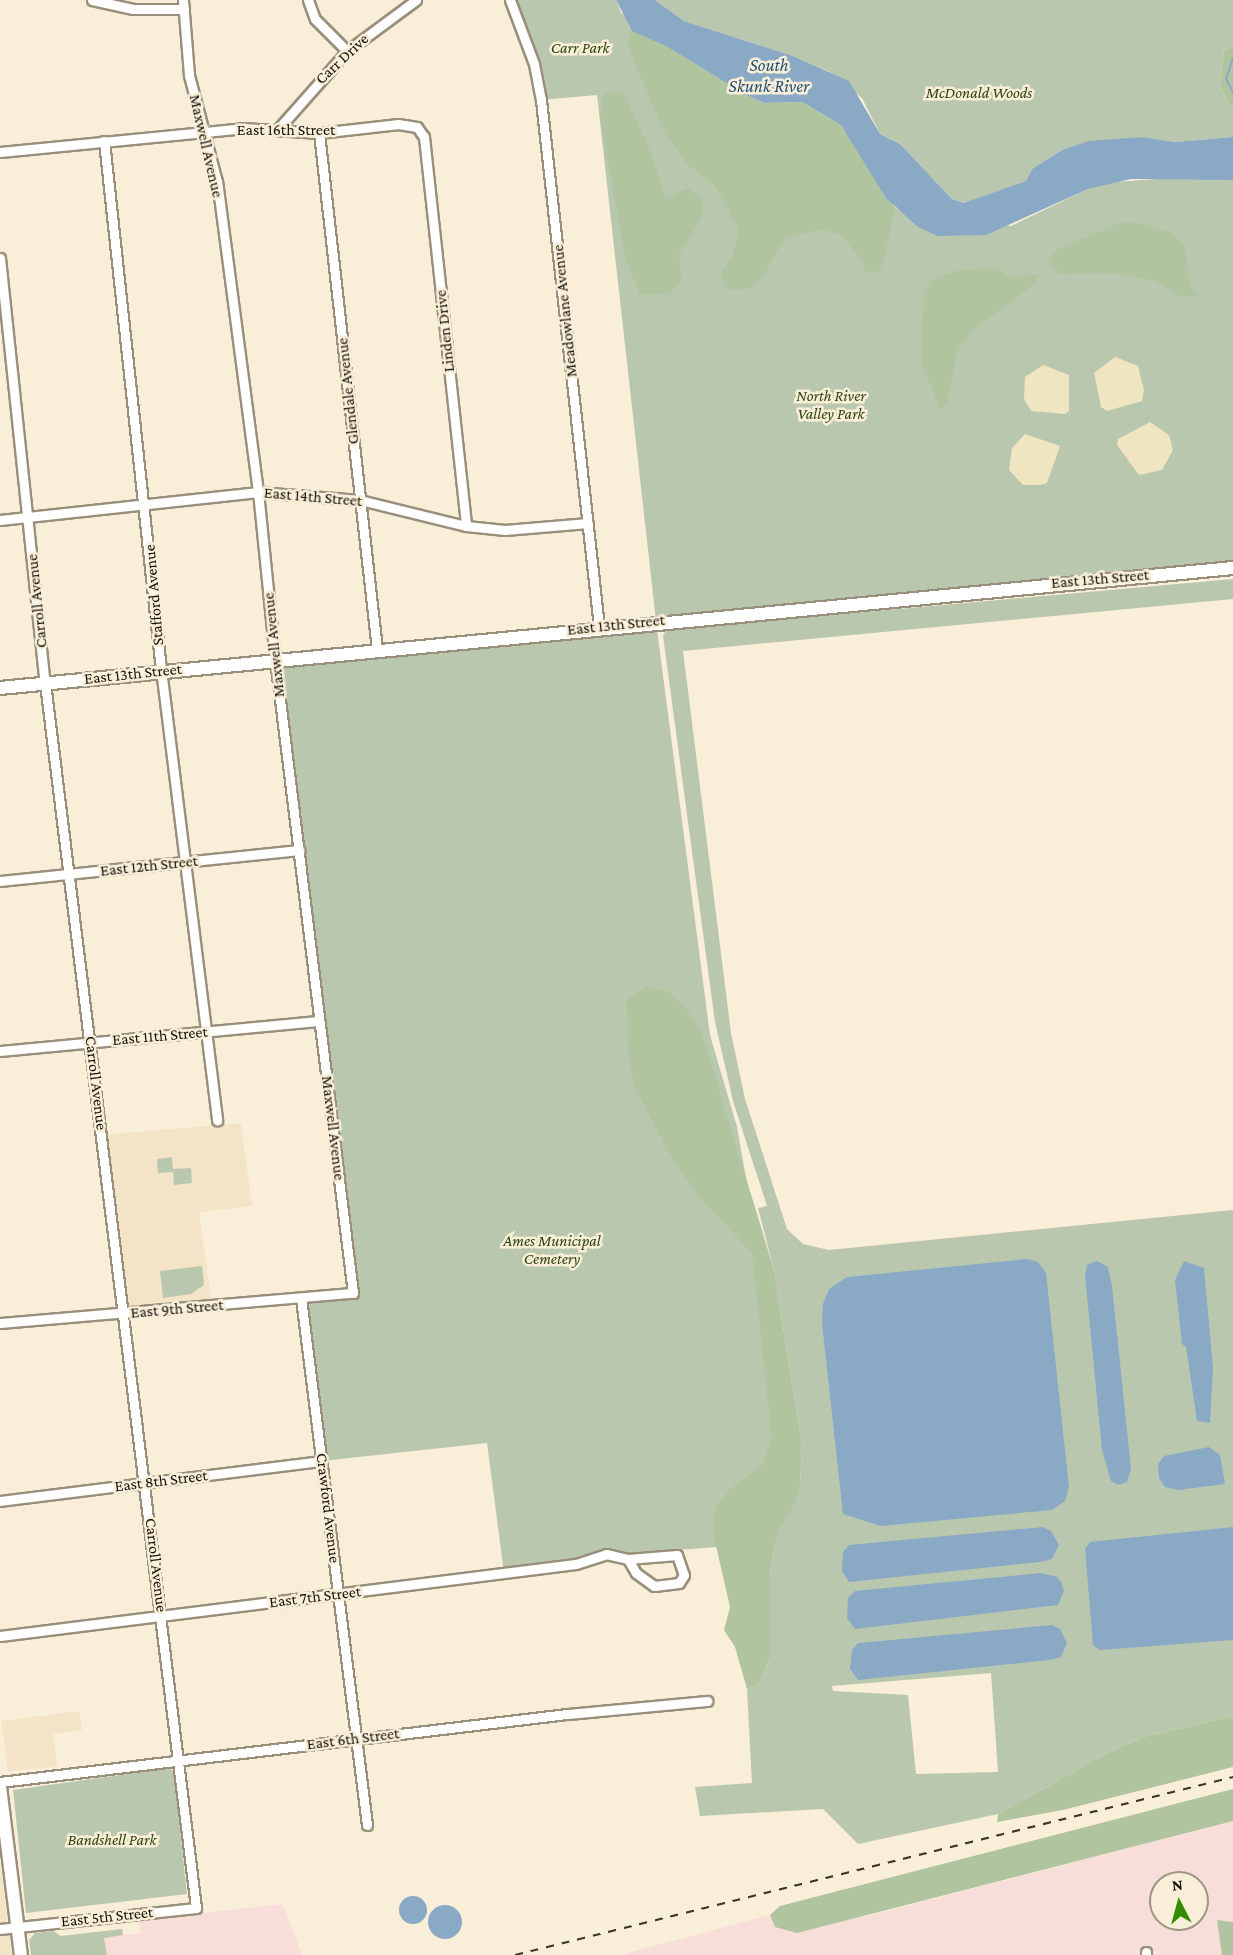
<!DOCTYPE html>
<style>
body{margin:0}
#map{position:relative;width:1233px;height:1955px;overflow:hidden;background:#f9eed8;font-family:"Crimson Pro",serif}
div>[style]{position:absolute}
.built>*{inset:0;background:#f3e4c7}
.industrial>*{inset:0;background:#f8ded9}
.green>*{inset:0;background:#bac7af}
.forest>*{inset:0;background:#b0c4a0}
.sand>*{inset:0;background:#efe5c0}
.water>*{inset:0;background:#8aa9c5}
.round{border-radius:50%}
.stream>*{height:2px;margin:-1px;padding:0 1px;transform-origin:1px;border-radius:1px;background:#8aa9c5}
.roads{filter:drop-shadow(2px 0 #998f7b) drop-shadow(-2px 0 #998f7b) drop-shadow(0 2px #998f7b) drop-shadow(0 -2px #998f7b)}
.minor>*{height:9px;margin:-4.5px;padding:0 4.5px;transform-origin:4.5px;border-radius:4.5px;background:#fff}
.major>*{height:12px;margin:-6px;padding:0 6px;transform-origin:6px;border-radius:6px;background:#fff}
.rail>*{height:2px;margin-top:-1px;transform-origin:0;background:repeating-linear-gradient(90deg,#3a362c 0 8px,transparent 0 16px)}
span{translate:-50% -50%;white-space:nowrap;text-align:center;line-height:1.15;-webkit-text-stroke:5px #f9eed8;paint-order:stroke}
.park-label{font-size:16px;color:#2c440e;font-style:italic}
.street-label{font-size:16px;color:#131008}
.water-label{font-size:18px;color:#1e5077;font-style:italic}
.north{position:absolute;left:1149px;top:1871px;width:60px;height:60px;box-sizing:border-box;background:#f9eed8;border:2px solid #9d9585;border-radius:50%;rotate:354deg;font-size:16px;font-weight:700;line-height:24px;text-align:center;color:#131008}
.north::after{content:'';display:block;margin:auto;width:21px;height:27px;background:#328e00;clip-path:polygon(50% 0,100% 100%,50% 72%,0 100%)}
</style>
<div id="map">
<div class="built">
<div style="clip-path:polygon(241px 1123px,252px 1206px,199px 1212px,212px 1306px,124px 1315px,102px 1135px)"></div>
<div style="clip-path:polygon(79px 1711px,82px 1730px,53px 1734px,57px 1767px,8px 1771px,1px 1721px)"></div>
<div style="clip-path:polygon(0 1861px,7px 1915px,11px 1955px,0 1955px)"></div>
</div>
<div class="industrial">
<div style="clip-path:polygon(evenodd,1233px 1821px,1233px 1955px,620px 1955px,770px 1915px,776px 1927px,868px 1916px,1233px 1821px,1161px 1883px,1197px 1883px,1197px 1919px,1161px 1919px,1161px 1883px)"></div>
<div style="clip-path:polygon(283px 1904px,302px 1955px,107px 1955px,104px 1937px,141px 1933px,140px 1922px,145px 1919px)"></div>
</div>
<div class="green">
<div style="clip-path:polygon(evenodd,510px 0,616px 0,621px 13px,899px 210px,1011px 226px,1088px 189px,1112px 182px,1176px 178px,1233px 180px,1233px 568px,656px 622px,710px 1035px,737px 1127px,800px 1485px,802px 1445px,774px 1270px,758px 1208px,767px 1206px,733px 1101px,715px 1022px,663px 636px,666px 630px,1233px 579px,1233px 599px,683px 651px,731px 1033px,745px 1099px,787px 1229px,803px 1244px,829px 1250px,1233px 1210px,1233px 1716px,1143px 1737px,1107px 1753px,998px 1814px,858px 1844px,823px 1809px,700px 1816px,695px 1787px,752px 1783px,747px 1689px,760px 1683px,770px 1658px,770px 1572px,776px 1542px,618px 1555px,504px 1573px,487px 1443px,322px 1461px,301px 1298px,353px 1293px,275px 659px,656px 621px,597px 95px,541px 100px,510px 0,991px 1673px,998px 1772px,916px 1774px,908px 1695px,833px 1691px,832px 1686px,991px 1673px)"></div>
<div style="clip-path:polygon(655px 0,1233px 0,1233px 46px,1224px 50px,1220px 87px,1233px 111px,1233px 137px,1175px 142px,1143px 137px,1062px 150px,1032px 169px,1026px 181px,965px 203px,952px 199px,900px 144px,880px 134px,862px 98px,830px 72px,793px 56px,684px 21px)"></div>
<div style="clip-path:polygon(172px 1157px,173px 1169px,191px 1168px,192px 1183px,174px 1185px,173px 1172px,158px 1173px,157px 1159px)"></div>
<div style="clip-path:polygon(202px 1266px,204px 1285px,191px 1294px,163px 1298px,160px 1271px)"></div>
<div style="clip-path:polygon(170px 1768px,174px 1772px,187px 1894px,26px 1913px,13px 1790px)"></div>
<div style="clip-path:polygon(122px 1929px,123px 1935px,104px 1938px,107px 1955px,31px 1955px,29px 1940px,35px 1933px,53px 1931px,61px 1936px)"></div>
</div>
<div class="forest">
<div style="clip-path:polygon(632px 31px,666px 46px,746px 95px,764px 103px,802px 102px,841px 125px,895px 207px,883px 264px,878px 273px,865px 272px,862px 260px,842px 236px,824px 229px,786px 237px,762px 278px,750px 289px,728px 289px,720px 274px,732px 257px,739px 230px,715px 186px,687px 164px,665px 133px,633px 60px,627px 41px)"></div>
<div style="clip-path:polygon(1233px 46px,1233px 111px,1220px 87px,1224px 50px)"></div>
<div style="clip-path:polygon(623px 91px,652px 155px,666px 198px,689px 188px,703px 199px,703px 214px,679px 255px,682px 279px,670px 293px,640px 295px,625px 257px,600px 116px,604px 94px)"></div>
<div style="clip-path:polygon(1120px 223px,1141px 223px,1172px 233px,1185px 246px,1189px 282px,1197px 296px,1181px 296px,1155px 281px,1112px 273px,1060px 274px,1047px 262px,1057px 249px)"></div>
<div style="clip-path:polygon(997px 267px,1009px 277px,1038px 274px,1035px 284px,973px 330px,958px 350px,947px 403px,941px 411px,921px 362px,924px 293px,932px 279px,959px 270px)"></div>
<div style="clip-path:polygon(647px 986px,667px 991px,687px 1009px,703px 1036px,774px 1270px,802px 1445px,800px 1485px,794px 1505px,778px 1531px,770px 1572px,770px 1658px,760px 1683px,747px 1689px,735px 1647px,724px 1630px,730px 1607px,714px 1537px,715px 1509px,729px 1490px,761px 1466px,772px 1440px,752px 1253px,701px 1199px,675px 1164px,634px 1086px,628px 1051px,627px 1000px)"></div>
<div style="clip-path:polygon(1233px 1716px,1233px 1767px,1063px 1810px,997px 1822px,998px 1814px,1107px 1753px,1143px 1737px)"></div>
<div style="clip-path:polygon(1233px 1789px,1233px 1821px,797px 1933px,775px 1927px,770px 1915px,780px 1906px)"></div>
<div style="clip-path:polygon(1217px 1920px,1233px 1922px,1233px 1955px,1222px 1955px)"></div>
</div>
<div class="sand">
<div style="clip-path:polygon(1115px 357px,1138px 366px,1144px 390px,1142px 401px,1107px 411px,1101px 407px,1094px 373px)"></div>
<div style="clip-path:polygon(1043px 365px,1069px 375px,1069px 411px,1065px 414px,1031px 411px,1024px 399px,1025px 377px)"></div>
<div style="clip-path:polygon(1150px 422px,1169px 435px,1173px 450px,1162px 470px,1139px 475px,1117px 445px,1118px 439px)"></div>
<div style="clip-path:polygon(1025px 434px,1060px 446px,1047px 483px,1040px 485px,1023px 485px,1009px 470px,1012px 448px)"></div>
</div>
<div class="water">
<div style="clip-path:polygon(616px 0,655px 0,684px 21px,793px 56px,849px 81px,880px 134px,900px 144px,952px 199px,964px 203px,1026px 181px,1032px 169px,1062px 150px,1089px 141px,1143px 137px,1175px 142px,1233px 137px,1233px 180px,1131px 179px,1088px 189px,986px 235px,938px 236px,918px 227px,886px 198px,841px 125px,802px 102px,764px 103px,746px 95px,666px 46px,632px 31px)"></div>
<div style="clip-path:polygon(1027px 1259px,1038px 1262px,1046px 1273px,1069px 1487px,1065px 1501px,1052px 1510px,881px 1526px,843px 1514px,822px 1323px,823px 1304px,829px 1289px,847px 1277px)"></div>
<div style="clip-path:polygon(1097px 1261px,1108px 1267px,1112px 1286px,1131px 1469px,1127px 1482px,1118px 1485px,1111px 1481px,1102px 1450px,1085px 1275px,1087px 1265px)"></div>
<div style="clip-path:polygon(1184px 1261px,1204px 1268px,1213px 1368px,1210px 1423px,1197px 1421px,1186px 1347px,1182px 1344px,1175px 1280px)"></div>
<div style="clip-path:polygon(1209px 1447px,1220px 1455px,1225px 1484px,1178px 1490px,1165px 1487px,1159px 1478px,1158px 1464px,1164px 1456px)"></div>
<div style="clip-path:polygon(1043px 1527px,1051px 1531px,1059px 1545px,1052px 1559px,1040px 1562px,849px 1582px,842px 1571px,843px 1552px,849px 1545px)"></div>
<div style="clip-path:polygon(1233px 1527px,1233px 1640px,1100px 1650px,1093px 1645px,1085px 1549px,1090px 1542px)"></div>
<div style="clip-path:polygon(1041px 1573px,1057px 1577px,1061px 1582px,1064px 1591px,1058px 1605px,855px 1629px,847px 1618px,848px 1598px,855px 1591px)"></div>
<div style="clip-path:polygon(1052px 1625px,1060px 1629px,1067px 1643px,1061px 1657px,1049px 1660px,858px 1680px,850px 1669px,852px 1650px,858px 1643px)"></div>
<div class="round" style="left:399px;top:1896px;width:28px;height:28px"></div>
<div class="round" style="left:428px;top:1905px;width:34px;height:34px"></div>
</div>
<div class="stream">
<div style="left:1233px;top:58px;width:22px;rotate:108deg"></div>
<div style="left:1226px;top:79px;width:15px;rotate:62deg"></div>
</div>
<div class="roads">
<div class="minor">
<div style="left:92px;top:0;width:42px;rotate:12.4deg"></div>
<div style="left:133px;top:9px;width:51px"></div>
<div style="left:308px;top:0;width:20px;rotate:70deg"></div>
<div style="left:315px;top:19px;width:45px;rotate:45deg"></div>
<div style="left:510px;top:0;width:68px;rotate:69.4deg"></div>
<div style="left:534px;top:64px;width:37px;rotate:79deg"></div>
<div style="left:541px;top:100px;width:530px;rotate:83.72deg"></div>
<div style="left:278px;top:129px;width:104px;rotate:-48.5deg"></div>
<div style="left:347px;top:51px;width:86px;rotate:-36.5deg"></div>
<div style="left:319px;top:133px;width:519px;rotate:83.59deg"></div>
<div style="left:104px;top:141px;width:523px;rotate:83.85deg"></div>
<div style="left:160px;top:661px;width:463px;rotate:82.9deg"></div>
<div style="left:0;top:152px;width:244px;rotate:-5.6deg"></div>
<div style="left:243px;top:128px;width:76px;rotate:3.8deg"></div>
<div style="left:319px;top:133px;width:80px;rotate:-6.5deg"></div>
<div style="left:398px;top:124px;width:19px;rotate:9deg"></div>
<div style="left:417px;top:127px;width:12px;rotate:55deg"></div>
<div style="left:424px;top:137px;width:391px;rotate:83.8deg"></div>
<div style="left:0;top:258px;width:427px;rotate:84deg"></div>
<div style="left:45px;top:683px;width:1234px;rotate:82.97deg"></div>
<div style="left:196px;top:1908px;width:197px;rotate:173.9deg"></div>
<div style="left:0;top:520px;width:260px;rotate:-6.2deg"></div>
<div style="left:258px;top:492px;width:102px;rotate:4.5deg"></div>
<div style="left:360px;top:500px;width:109px;rotate:13.8deg"></div>
<div style="left:466px;top:526px;width:39px;rotate:6deg"></div>
<div style="left:505px;top:530px;width:83px;rotate:-4.8deg"></div>
<div style="left:0;top:881px;width:301px;rotate:-5.9deg"></div>
<div style="left:0;top:1051px;width:320px;rotate:-5.4deg"></div>
<div style="left:301px;top:1298px;width:531px;rotate:82.86deg"></div>
<div style="left:0;top:1323px;width:354px;rotate:-4.9deg"></div>
<div style="left:353px;top:1293px;width:639px;rotate:-97.01deg"></div>
<div style="left:275px;top:659px;width:168px;rotate:-95.8deg"></div>
<div style="left:258px;top:492px;width:313px;rotate:-97.5deg"></div>
<div style="left:217px;top:182px;width:111px;rotate:-104.7deg"></div>
<div style="left:189px;top:75px;width:75px;rotate:-94.6deg"></div>
<div style="left:0;top:1501px;width:324px;rotate:-7.1deg"></div>
<div style="left:0;top:1636px;width:580px;rotate:-7.13deg"></div>
<div style="left:576px;top:1564px;width:32px;rotate:-18deg"></div>
<div style="left:606px;top:1554px;width:23px;rotate:13deg"></div>
<div style="left:628px;top:1559px;width:49px;rotate:-4.7deg"></div>
<div style="left:677px;top:1555px;width:21px;rotate:71deg"></div>
<div style="left:684px;top:1575px;width:9px;rotate:122deg"></div>
<div style="left:679px;top:1583px;width:25px;rotate:173deg"></div>
<div style="left:654px;top:1586px;width:22px;rotate:-144deg"></div>
<div style="left:636px;top:1573px;width:16px;rotate:-120deg"></div>
<div style="left:0;top:1782px;width:571px;rotate:-6.84deg"></div>
<div style="left:567px;top:1714px;width:141px;rotate:-5.3deg"></div>
<div style="left:1146px;top:1952px;width:3px;rotate:90deg"></div>
</div>
<div class="major">
<div style="left:0;top:688px;width:1239px;rotate:-5.56deg"></div>
<div style="left:0;top:1787px;width:169px;rotate:82.9deg"></div>
</div>
</div>
<div class="rail">
<div style="left:515px;top:1955px;width:740px;rotate:-13.92deg"></div>
</div>
<div class="park-label">
<span style="left:580px;top:48px">Carr Park</span>
<span style="left:979px;top:93px">McDonald Woods</span>
<span style="left:831px;top:405px">North River<br>Valley Park</span>
<span style="left:552px;top:1250px">Ames Municipal<br>Cemetery</span>
<span style="left:112px;top:1840px">Bandshell Park</span>
</div>
<div class="street-label">
<span style="left:342px;top:59px;rotate:-43deg">Carr Drive</span>
<span style="left:286px;top:130px">East 16th Street</span>
<span style="left:206px;top:146px;rotate:77deg">Maxwell Avenue</span>
<span style="left:565px;top:311px;rotate:-96deg">Meadowlane Avenue</span>
<span style="left:445px;top:331px;rotate:-96deg">Linden Drive</span>
<span style="left:348px;top:391px;rotate:-96deg">Glendale Avenue</span>
<span style="left:313px;top:497px;rotate:5deg">East 14th Street</span>
<span style="left:1100px;top:579px;rotate:-5deg">East 13th Street</span>
<span style="left:154px;top:595px;rotate:-95deg">Stafford Avenue</span>
<span style="left:37px;top:601px;rotate:-96deg">Carroll Avenue</span>
<span style="left:616px;top:625px;rotate:-6deg">East 13th Street</span>
<span style="left:274px;top:645px;rotate:-96deg">Maxwell Avenue</span>
<span style="left:133px;top:674px;rotate:-6deg">East 13th Street</span>
<span style="left:149px;top:866px;rotate:-6deg">East 12th Street</span>
<span style="left:160px;top:1036px;rotate:-5deg">East 11th Street</span>
<span style="left:96px;top:1083px;rotate:83deg">Carroll Avenue</span>
<span style="left:333px;top:1128px;rotate:83deg">Maxwell Avenue</span>
<span style="left:177px;top:1309px;rotate:-5deg">East 9th Street</span>
<span style="left:161px;top:1481px;rotate:-7deg">East 8th Street</span>
<span style="left:328px;top:1508px;rotate:83deg">Crawford Avenue</span>
<span style="left:156px;top:1565px;rotate:83deg">Carroll Avenue</span>
<span style="left:315px;top:1597px;rotate:-7deg">East 7th Street</span>
<span style="left:353px;top:1739px;rotate:-7deg">East 6th Street</span>
<span style="left:107px;top:1917px;rotate:-6deg">East 5th Street</span>
</div>
<div class="water-label">
<span style="left:769px;top:76px">South<br>Skunk River</span>
</div>
<div class="north">N</div>
</div>
